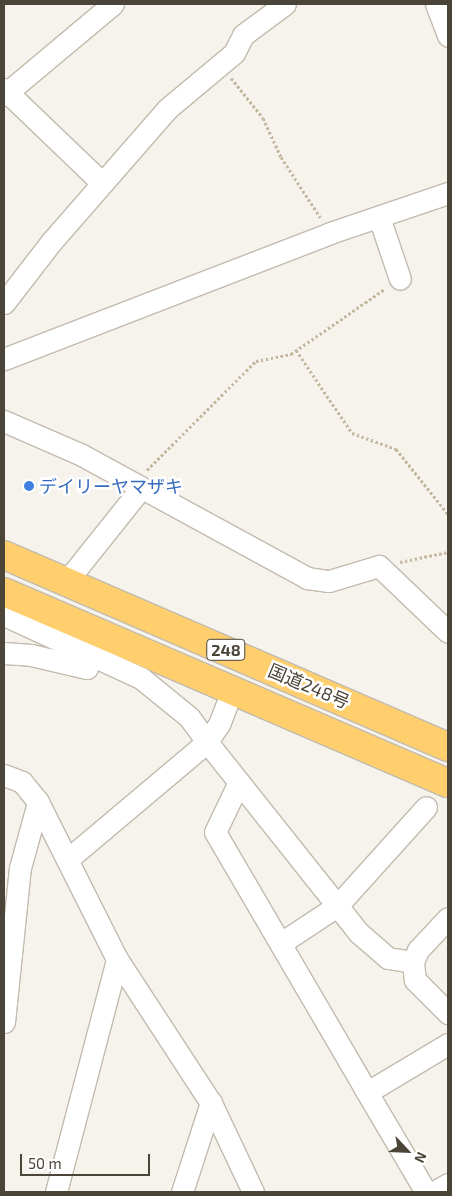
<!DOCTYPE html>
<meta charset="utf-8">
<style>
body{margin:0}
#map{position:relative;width:452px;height:1196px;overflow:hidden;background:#f6f3ec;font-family:"Exo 2","Noto Sans JP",sans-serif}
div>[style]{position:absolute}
.path>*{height:3px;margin-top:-1.5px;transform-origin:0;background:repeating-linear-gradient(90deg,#c4b79f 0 2.5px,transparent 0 5px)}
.roads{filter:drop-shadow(1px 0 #c2bbae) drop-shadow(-1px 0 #c2bbae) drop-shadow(0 1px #c2bbae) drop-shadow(0 -1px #c2bbae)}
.minor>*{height:21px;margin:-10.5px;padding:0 10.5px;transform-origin:10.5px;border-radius:10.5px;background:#fff}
.highway>*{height:28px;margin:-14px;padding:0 14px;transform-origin:14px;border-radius:14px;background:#ffcf6e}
.dots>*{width:14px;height:14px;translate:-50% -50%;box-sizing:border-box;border:2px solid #fff;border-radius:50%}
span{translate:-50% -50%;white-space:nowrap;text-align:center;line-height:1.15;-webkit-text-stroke:5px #fff;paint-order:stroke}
.shield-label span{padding:1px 4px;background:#fff;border:1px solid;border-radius:4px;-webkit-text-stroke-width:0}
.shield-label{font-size:16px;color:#4b4439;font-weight:700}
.shop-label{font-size:18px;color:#366cbe}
.left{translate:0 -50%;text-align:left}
.street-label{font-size:18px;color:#4b4439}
.frame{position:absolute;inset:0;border:5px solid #4b4439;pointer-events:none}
.north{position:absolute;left:382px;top:1126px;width:50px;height:50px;-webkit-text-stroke:4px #fff;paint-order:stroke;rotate:115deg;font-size:14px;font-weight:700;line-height:20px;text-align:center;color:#4b4439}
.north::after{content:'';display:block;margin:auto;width:18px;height:22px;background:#4b4439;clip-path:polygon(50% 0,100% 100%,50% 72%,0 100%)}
.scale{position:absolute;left:20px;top:1154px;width:130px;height:22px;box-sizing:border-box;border:2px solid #4b4439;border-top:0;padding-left:6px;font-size:15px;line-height:18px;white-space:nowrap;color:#4b4439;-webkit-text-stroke:4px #fff;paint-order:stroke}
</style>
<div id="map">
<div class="path">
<div style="left:231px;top:78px;width:51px;rotate:51.3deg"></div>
<div style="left:263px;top:118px;width:43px;rotate:65.2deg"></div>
<div style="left:281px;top:157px;width:72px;rotate:57deg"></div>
<div style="left:296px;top:350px;width:100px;rotate:56deg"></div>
<div style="left:352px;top:433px;width:47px;rotate:20deg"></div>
<div style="left:396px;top:449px;width:83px;rotate:51.3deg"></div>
<div style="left:147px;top:470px;width:154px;rotate:-45deg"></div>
<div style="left:256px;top:361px;width:36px;rotate:-11deg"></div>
<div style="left:291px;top:354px;width:114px;rotate:-34.7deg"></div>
<div style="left:400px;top:562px;width:49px;rotate:-11.8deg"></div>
</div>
<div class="roads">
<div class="minor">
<div style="left:436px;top:4px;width:34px;rotate:69deg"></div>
<div style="left:4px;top:89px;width:136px;rotate:43.8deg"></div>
<div style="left:4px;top:95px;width:142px;rotate:-39.9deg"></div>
<div style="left:379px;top:217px;width:65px;rotate:71.3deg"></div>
<div style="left:4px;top:303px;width:78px;rotate:-52.3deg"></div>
<div style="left:52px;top:241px;width:175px;rotate:-48.9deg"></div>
<div style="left:167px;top:109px;width:87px;rotate:-39.9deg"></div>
<div style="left:234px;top:53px;width:20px;rotate:-63deg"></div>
<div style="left:243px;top:35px;width:52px;rotate:-36.4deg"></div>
<div style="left:4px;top:359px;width:350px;rotate:-21.1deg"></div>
<div style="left:330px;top:233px;width:125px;rotate:-18.7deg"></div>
<div style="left:4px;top:421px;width:83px;rotate:23.5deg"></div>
<div style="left:80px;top:454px;width:259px;rotate:28.6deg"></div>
<div style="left:307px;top:578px;width:22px;rotate:8deg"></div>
<div style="left:329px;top:581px;width:52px;rotate:-16.7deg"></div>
<div style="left:379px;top:566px;width:95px;rotate:43.7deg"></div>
<div style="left:66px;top:582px;width:120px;rotate:-51.4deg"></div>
<div style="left:4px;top:615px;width:151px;rotate:24.7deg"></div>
<div style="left:141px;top:678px;width:62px;rotate:39.1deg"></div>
<div style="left:189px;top:717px;width:31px;rotate:54deg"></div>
<div style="left:207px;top:742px;width:182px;rotate:139.9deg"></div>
<div style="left:4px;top:653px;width:27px;rotate:4deg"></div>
<div style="left:31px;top:655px;width:57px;rotate:13.1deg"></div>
<div style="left:87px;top:668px;width:14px;rotate:-73deg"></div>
<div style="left:233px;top:688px;width:39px;rotate:111deg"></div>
<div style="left:219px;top:724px;width:22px;rotate:124deg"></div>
<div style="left:207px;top:742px;width:244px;rotate:51.5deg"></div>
<div style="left:359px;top:933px;width:38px;rotate:41deg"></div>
<div style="left:388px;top:958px;width:25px;rotate:9deg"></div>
<div style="left:4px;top:775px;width:19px;rotate:21deg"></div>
<div style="left:22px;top:782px;width:26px;rotate:51deg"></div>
<div style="left:38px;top:802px;width:176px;rotate:63.3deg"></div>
<div style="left:117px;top:959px;width:172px;rotate:56.9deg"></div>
<div style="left:211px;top:1103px;width:98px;rotate:64.7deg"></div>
<div style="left:239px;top:782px;width:55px;rotate:115.6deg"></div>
<div style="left:215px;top:832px;width:298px;rotate:59.7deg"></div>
<div style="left:365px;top:1089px;width:6px;rotate:9deg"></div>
<div style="left:371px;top:1090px;width:90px;rotate:-30.9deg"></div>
<div style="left:448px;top:918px;width:44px;rotate:133.2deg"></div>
<div style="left:418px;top:950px;width:13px;rotate:113deg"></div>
<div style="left:413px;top:962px;width:18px;rotate:84deg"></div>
<div style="left:415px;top:980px;width:47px;rotate:45deg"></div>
<div style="left:281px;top:943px;width:67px;rotate:-33.5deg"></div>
<div style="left:337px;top:906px;width:133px;rotate:-48deg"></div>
<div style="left:4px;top:1022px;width:155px;rotate:-84.1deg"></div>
<div style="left:20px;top:868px;width:68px;rotate:-74.7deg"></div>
<div style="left:365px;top:1089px;width:120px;rotate:59.4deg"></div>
<div style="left:56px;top:1192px;width:241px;rotate:-75.3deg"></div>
<div style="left:182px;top:1192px;width:94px;rotate:-72deg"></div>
<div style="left:434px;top:1192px;width:16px;rotate:-30deg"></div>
</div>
<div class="highway">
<div style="left:4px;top:555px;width:484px;rotate:23.4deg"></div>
<div style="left:4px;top:592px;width:483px;rotate:23.3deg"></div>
</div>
</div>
<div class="dots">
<div style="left:29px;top:486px;background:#3f7fe0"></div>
</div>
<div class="shield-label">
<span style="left:226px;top:650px">248</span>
</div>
<div class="shop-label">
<span class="left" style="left:39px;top:486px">デイリーヤマザキ</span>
</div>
<div class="street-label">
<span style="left:309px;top:686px;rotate:23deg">国道248号</span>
</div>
<div class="frame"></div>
<div class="north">N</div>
<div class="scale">50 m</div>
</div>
